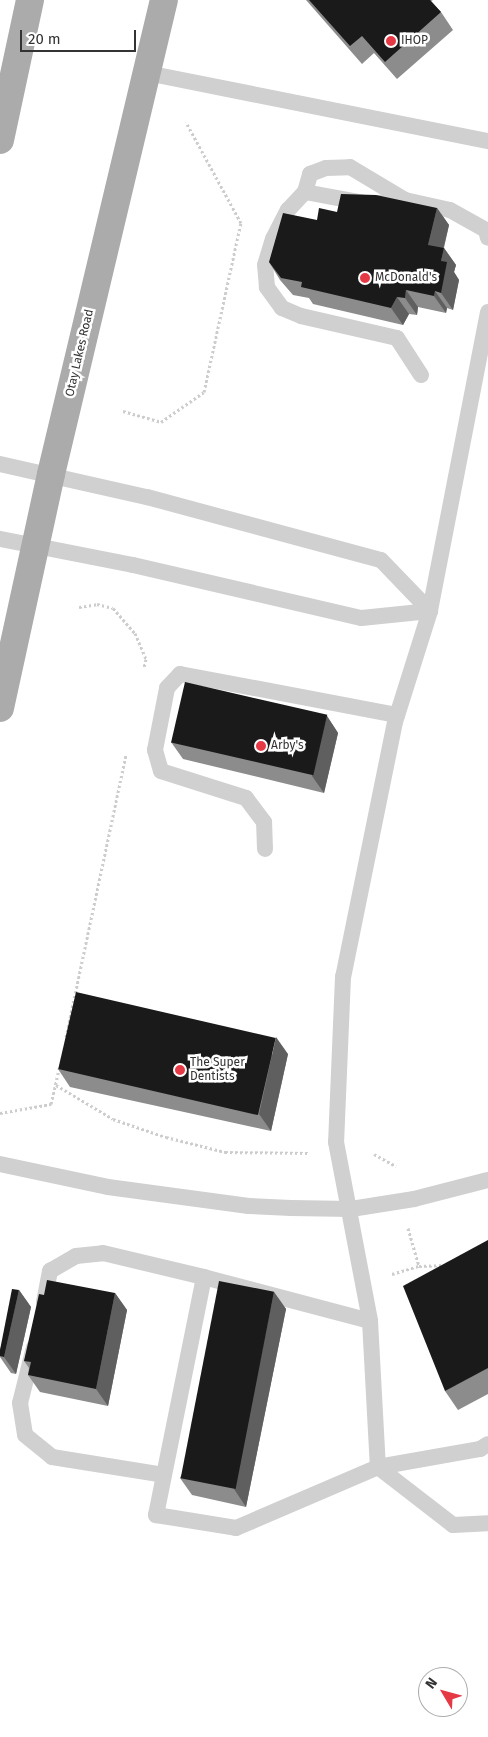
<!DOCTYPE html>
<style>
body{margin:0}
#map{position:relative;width:488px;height:1737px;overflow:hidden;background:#fff;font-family:"Fira Sans",sans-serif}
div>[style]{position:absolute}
.path>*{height:3px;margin-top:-1.5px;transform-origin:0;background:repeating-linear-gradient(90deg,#cdcdcd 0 2.5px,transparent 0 5px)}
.lane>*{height:16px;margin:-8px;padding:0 8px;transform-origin:8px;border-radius:8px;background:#d0d0d0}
.primary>*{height:28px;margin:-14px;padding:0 14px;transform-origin:14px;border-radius:14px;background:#ababab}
.wall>*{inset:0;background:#8c8c8c}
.shaded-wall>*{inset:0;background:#5f5f5f}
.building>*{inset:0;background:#1a1a1a;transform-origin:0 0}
.dots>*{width:14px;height:14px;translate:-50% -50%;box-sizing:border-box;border:2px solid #fff;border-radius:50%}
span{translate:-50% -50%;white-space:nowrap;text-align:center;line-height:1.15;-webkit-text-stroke:5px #fff;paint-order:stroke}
.poi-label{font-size:12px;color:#333}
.left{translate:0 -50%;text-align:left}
.street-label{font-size:12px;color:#333}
.north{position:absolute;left:418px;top:1667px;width:50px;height:50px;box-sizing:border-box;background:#fff;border:1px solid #adadad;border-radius:50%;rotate:307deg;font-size:14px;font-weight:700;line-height:20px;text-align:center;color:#333}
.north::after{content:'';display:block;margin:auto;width:18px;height:22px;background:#e63946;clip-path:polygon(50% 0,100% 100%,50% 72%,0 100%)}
.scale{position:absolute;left:20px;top:30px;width:116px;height:22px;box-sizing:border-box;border:2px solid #333;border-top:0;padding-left:6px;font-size:15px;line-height:18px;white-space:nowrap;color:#333;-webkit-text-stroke:4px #fff;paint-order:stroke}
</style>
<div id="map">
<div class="path">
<div style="left:123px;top:411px;width:40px;rotate:16deg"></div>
<div style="left:161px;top:422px;width:52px;rotate:-34.9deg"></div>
<div style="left:204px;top:392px;width:173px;rotate:-77.7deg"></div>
<div style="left:241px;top:223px;width:115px;rotate:-118.6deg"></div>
<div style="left:79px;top:607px;width:18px;rotate:-9deg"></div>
<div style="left:97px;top:604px;width:16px;rotate:14deg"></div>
<div style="left:113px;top:608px;width:33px;rotate:49deg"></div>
<div style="left:135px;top:633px;width:28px;rotate:67deg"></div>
<div style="left:146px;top:659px;width:9px;rotate:103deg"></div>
<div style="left:66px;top:1037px;width:288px;rotate:-78deg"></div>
<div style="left:56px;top:1085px;width:66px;rotate:30.8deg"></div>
<div style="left:113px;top:1119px;width:56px;rotate:18.8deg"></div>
<div style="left:166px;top:1137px;width:61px;rotate:14.3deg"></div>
<div style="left:225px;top:1152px;width:83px;rotate:0.7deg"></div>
<div style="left:0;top:1113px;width:52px;rotate:-10deg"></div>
<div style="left:51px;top:1104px;width:37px;rotate:-77deg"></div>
<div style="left:374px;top:1154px;width:25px;rotate:29deg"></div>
<div style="left:408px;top:1228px;width:40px;rotate:74deg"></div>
<div style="left:392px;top:1274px;width:28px;rotate:-17deg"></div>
<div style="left:419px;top:1266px;width:26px;rotate:-2deg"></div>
</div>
<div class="lane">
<div style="left:147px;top:73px;width:348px;rotate:11.3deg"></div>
<div style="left:305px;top:192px;width:19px;rotate:-74deg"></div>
<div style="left:310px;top:174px;width:17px;rotate:-21deg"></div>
<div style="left:326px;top:168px;width:24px;rotate:-2deg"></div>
<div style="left:350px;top:167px;width:64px;rotate:31deg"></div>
<div style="left:488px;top:312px;width:305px;rotate:101deg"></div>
<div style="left:430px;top:611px;width:116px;rotate:107.5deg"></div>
<div style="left:395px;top:722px;width:260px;rotate:101.5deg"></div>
<div style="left:343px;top:977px;width:165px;rotate:92.4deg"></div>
<div style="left:336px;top:1142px;width:182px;rotate:79.2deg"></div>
<div style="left:370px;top:1321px;width:146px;rotate:86.9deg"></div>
<div style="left:378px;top:1467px;width:95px;rotate:37.7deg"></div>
<div style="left:453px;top:1525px;width:35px;rotate:-3deg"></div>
<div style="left:421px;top:375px;width:44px;rotate:-123deg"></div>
<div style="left:397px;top:338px;width:98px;rotate:-167.1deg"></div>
<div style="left:301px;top:316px;width:21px;rotate:-157deg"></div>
<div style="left:282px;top:308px;width:26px;rotate:-126deg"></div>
<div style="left:267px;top:287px;width:22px;rotate:-95deg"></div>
<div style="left:265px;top:265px;width:27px;rotate:-73deg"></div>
<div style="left:273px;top:239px;width:33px;rotate:-63deg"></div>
<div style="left:288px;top:210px;width:25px;rotate:-47deg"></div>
<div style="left:305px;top:192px;width:65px;rotate:10.6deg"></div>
<div style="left:369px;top:204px;width:36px;rotate:-6deg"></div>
<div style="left:405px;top:200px;width:46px;rotate:12.5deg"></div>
<div style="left:450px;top:210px;width:41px;rotate:29.1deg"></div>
<div style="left:486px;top:230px;width:8px;rotate:76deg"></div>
<div style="left:0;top:464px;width:151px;rotate:12.7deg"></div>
<div style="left:147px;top:497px;width:242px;rotate:15.1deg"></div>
<div style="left:381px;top:560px;width:71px;rotate:46.1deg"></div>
<div style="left:430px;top:611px;width:69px;rotate:174.2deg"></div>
<div style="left:361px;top:618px;width:234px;rotate:-166.9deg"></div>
<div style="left:133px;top:565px;width:136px;rotate:-168.9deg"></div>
<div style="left:265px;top:849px;width:27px;rotate:-92deg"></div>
<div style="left:264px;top:822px;width:30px;rotate:-127deg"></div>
<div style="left:246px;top:798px;width:89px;rotate:-162.4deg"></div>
<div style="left:161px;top:771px;width:22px;rotate:-106deg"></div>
<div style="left:155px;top:750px;width:63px;rotate:-79deg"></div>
<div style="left:167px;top:688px;width:19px;rotate:-47deg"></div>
<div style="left:180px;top:674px;width:221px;rotate:10.7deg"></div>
<div style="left:0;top:1164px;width:110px;rotate:12deg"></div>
<div style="left:108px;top:1187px;width:142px;rotate:7.7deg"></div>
<div style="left:249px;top:1206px;width:42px;rotate:2.7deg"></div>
<div style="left:291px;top:1208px;width:60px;rotate:1deg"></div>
<div style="left:351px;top:1209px;width:64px;rotate:-9deg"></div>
<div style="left:414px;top:1199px;width:76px;rotate:-14.4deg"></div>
<div style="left:44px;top:1302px;width:32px;rotate:-79deg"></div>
<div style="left:50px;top:1271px;width:30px;rotate:-30deg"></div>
<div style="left:76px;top:1256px;width:27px;rotate:-6deg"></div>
<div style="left:103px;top:1253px;width:104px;rotate:13.4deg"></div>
<div style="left:370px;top:1321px;width:172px;rotate:-165.2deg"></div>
<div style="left:204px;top:1277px;width:243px;rotate:101.4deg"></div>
<div style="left:156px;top:1515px;width:81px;rotate:9.2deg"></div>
<div style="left:236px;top:1528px;width:155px;rotate:-23.2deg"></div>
<div style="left:378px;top:1467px;width:104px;rotate:-10deg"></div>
<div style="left:480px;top:1449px;width:9px;rotate:-32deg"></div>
<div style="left:34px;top:1347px;width:58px;rotate:104deg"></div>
<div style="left:20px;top:1403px;width:32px;rotate:81deg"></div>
<div style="left:25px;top:1435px;width:35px;rotate:39deg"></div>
<div style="left:52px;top:1457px;width:113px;rotate:9.1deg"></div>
</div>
<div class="primary">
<div style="left:0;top:140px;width:143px;rotate:-77.9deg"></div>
<div style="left:0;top:708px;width:239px;rotate:-77.7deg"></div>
<div style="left:51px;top:474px;width:487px;rotate:-76.6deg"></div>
</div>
<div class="wall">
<div style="clip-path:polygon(306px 0,433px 0,431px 1px,441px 12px,453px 30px,397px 79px,374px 53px,362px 64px)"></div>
<div style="clip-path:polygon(437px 208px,449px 225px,444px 248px,456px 265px,454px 272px,459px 280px,453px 310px,447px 308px,446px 313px,418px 307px,417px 315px,409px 314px,403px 325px,313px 304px,309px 298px,293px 295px,280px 280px,269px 262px,317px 220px,337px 212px)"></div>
<div style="clip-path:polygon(327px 716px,338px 733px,324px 793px,183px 759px,171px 742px)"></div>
<div style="clip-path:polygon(288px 1054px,271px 1131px,70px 1087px,58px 1069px)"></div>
<div style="clip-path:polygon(488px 1240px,488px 1394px,458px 1410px,445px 1391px)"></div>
<div style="clip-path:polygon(19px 1290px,31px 1307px,16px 1374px,11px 1373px,0 1357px,0 1350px)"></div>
<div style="clip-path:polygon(274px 1292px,286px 1309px,246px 1507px,192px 1495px,180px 1478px)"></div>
<div style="clip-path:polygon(115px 1293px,127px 1310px,108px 1406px,40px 1392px,28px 1375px,29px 1368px,24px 1361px,44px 1295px)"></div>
</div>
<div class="shaded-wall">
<div style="clip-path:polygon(437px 208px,449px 225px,440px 262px,428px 245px)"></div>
<div style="clip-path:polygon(444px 248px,456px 265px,454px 272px,459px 280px,453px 310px,441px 293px,441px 261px)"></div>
<div style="clip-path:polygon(406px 290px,418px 307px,417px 315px,405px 298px)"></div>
<div style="clip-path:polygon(435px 291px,447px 308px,446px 313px,434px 296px)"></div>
<div style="clip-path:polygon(397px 297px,409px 314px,403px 325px,391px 308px)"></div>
<div style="clip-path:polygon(327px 716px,338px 733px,324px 793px,312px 776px)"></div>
<div style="clip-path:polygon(276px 1037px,288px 1054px,271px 1131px,259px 1114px)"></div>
<div style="clip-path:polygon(19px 1290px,31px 1307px,16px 1374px,4px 1357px)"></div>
<div style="clip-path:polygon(274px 1292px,286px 1309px,246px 1507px,234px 1489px)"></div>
<div style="clip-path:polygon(115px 1293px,127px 1310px,108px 1406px,96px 1389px)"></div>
</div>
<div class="building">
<div style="clip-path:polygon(309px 0,430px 0,441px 12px,385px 62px,362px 36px,350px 46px)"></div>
<div style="clip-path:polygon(341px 194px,376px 195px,437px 208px,428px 245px,444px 248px,441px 261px,447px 262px,441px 293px,435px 291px,434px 296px,406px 290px,405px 298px,397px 297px,391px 308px,301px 287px,302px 282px,281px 278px,269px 262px,283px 213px,317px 220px,319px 208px,337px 212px)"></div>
<div style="left:185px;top:682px;width:146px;height:62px;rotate:13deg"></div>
<div style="left:76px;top:992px;width:205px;height:79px;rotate:13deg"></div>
<div style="clip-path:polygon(488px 1240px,488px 1368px,445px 1391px,403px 1286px)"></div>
<div style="clip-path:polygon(47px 1280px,115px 1293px,96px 1389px,28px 1375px,31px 1362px,24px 1361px,39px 1294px,44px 1295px)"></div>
<div style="left:219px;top:1281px;width:56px;height:201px;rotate:11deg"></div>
<div style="clip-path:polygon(12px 1289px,19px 1290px,4px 1357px,0 1356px,0 1350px)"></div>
</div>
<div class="dots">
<div style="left:391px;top:41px;background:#e63946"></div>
<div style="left:365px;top:278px;background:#e63946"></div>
<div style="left:261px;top:746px;background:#e63946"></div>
<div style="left:180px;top:1070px;background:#e63946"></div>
</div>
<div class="poi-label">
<span class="left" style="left:401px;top:41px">IHOP</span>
<span class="left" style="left:375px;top:278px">McDonald's</span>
<span class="left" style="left:271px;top:746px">Arby's</span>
<span class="left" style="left:190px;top:1070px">The Super<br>Dentists</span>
</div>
<div class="street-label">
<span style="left:80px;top:353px;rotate:-77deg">Otay Lakes Road</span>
</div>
<div class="north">N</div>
<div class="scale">20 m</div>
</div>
